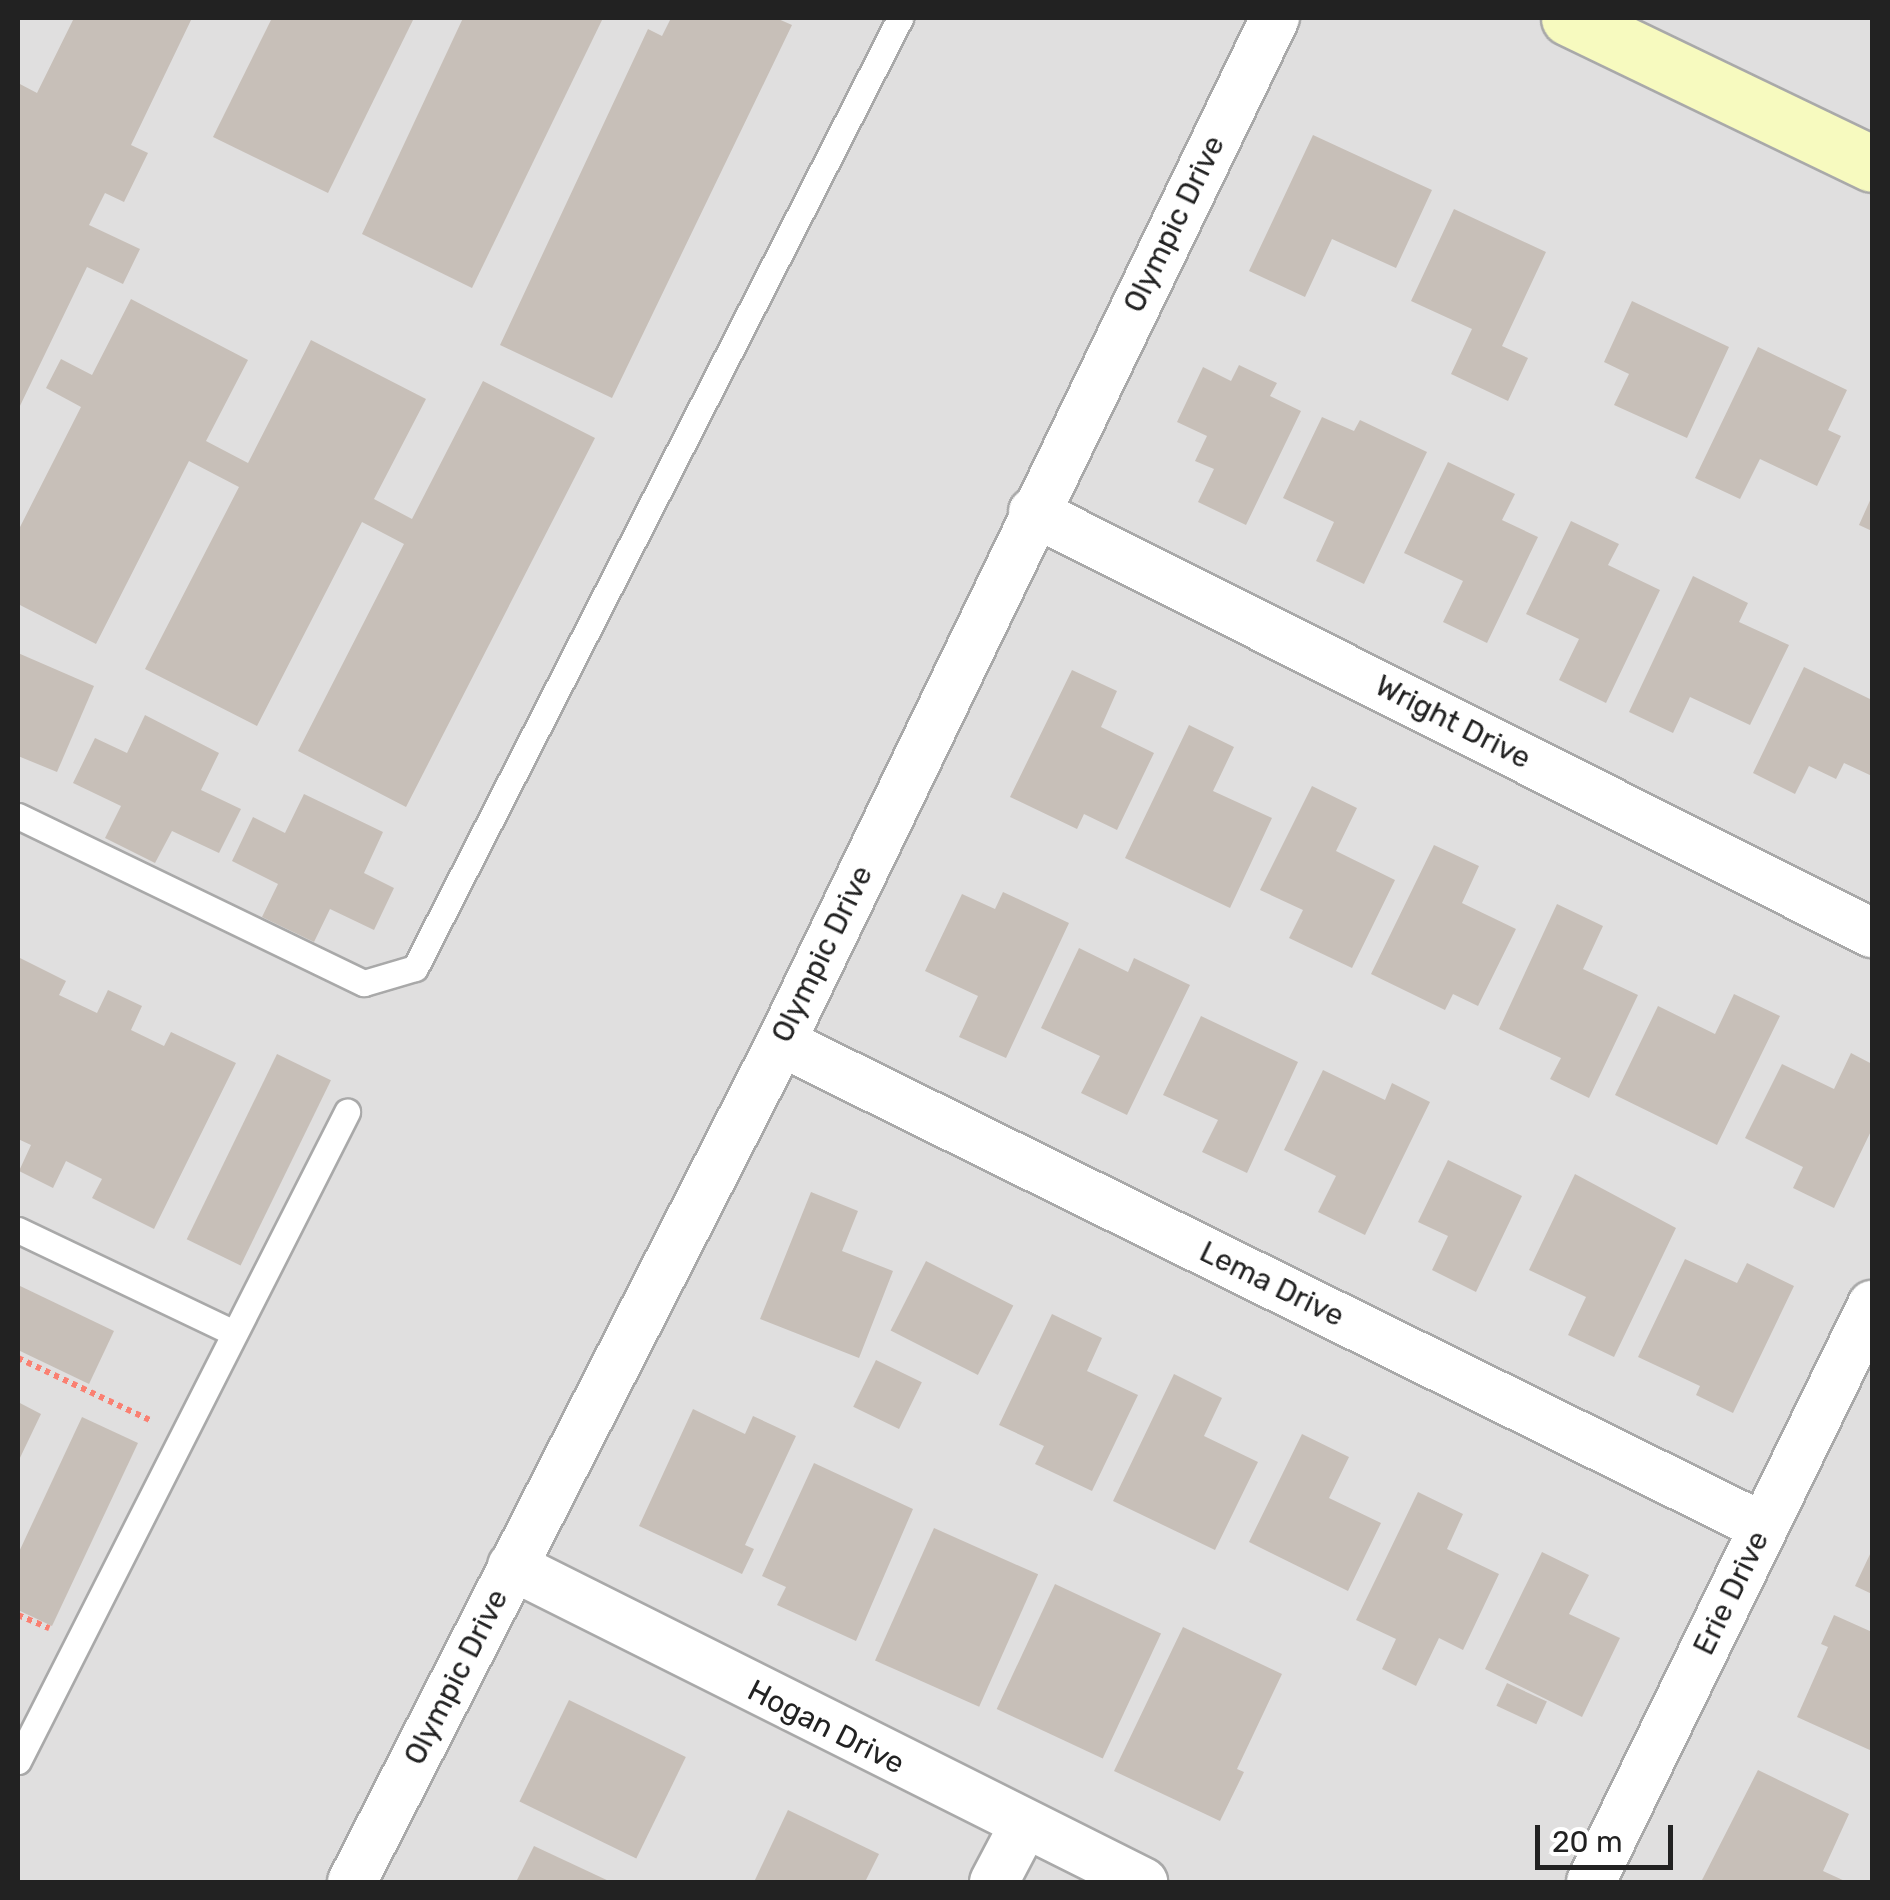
<!DOCTYPE html>
<style>
body{margin:0}
#map{position:relative;width:1890px;height:1900px;overflow:hidden;background:#f2efe9;font-family:Rubik,sans-serif}
div>[style]{position:absolute}
.residential>*{inset:0;background:#e0dfdf;transform-origin:0 0}
.building>*{inset:0;background:#c7bfb8;transform-origin:0 0}
.path>*{height:6px;margin-top:-3px;transform-origin:0;background:repeating-linear-gradient(90deg,#fa8072 0 5px,transparent 0 10px)}
.roads{filter:drop-shadow(2px 0 #a9a9a9) drop-shadow(-2px 0 #a9a9a9) drop-shadow(0 2px #a9a9a9) drop-shadow(0 -2px #a9a9a9)}
.lane>*{height:25px;margin:-12.5px;padding:0 12.5px;transform-origin:12.5px;border-radius:12.5px;background:#fff}
.street>*{height:48px;margin:-24px;padding:0 24px;transform-origin:24px;border-radius:24px;background:#fff}
.secondary>*{height:55px;margin:-27.5px;padding:0 27.5px;transform-origin:27.5px;border-radius:27.5px;background:#f7fabf}
span{translate:-50% -50%;white-space:nowrap;text-align:center;line-height:1.15;-webkit-text-stroke:9px #fff;paint-order:stroke}
.street-label{font-size:30px;color:#222}
.frame{position:absolute;inset:0;border:20px solid #222;pointer-events:none}
.scale{position:absolute;left:1535px;top:1825px;width:138px;height:45px;box-sizing:border-box;border:5px solid #222;border-top:0;padding-left:12px;font-size:30px;line-height:35px;white-space:nowrap;color:#222;-webkit-text-stroke:8px #fff;paint-order:stroke}
</style>
<div id="map">
<div class="residential">
<div style="left:18px;top:18px;width:1854px;height:1864px"></div>
</div>
<div class="building">
<div style="clip-path:polygon(74px 18px,192px 18px,131px 145px,148px 153px,124px 202px,105px 193px,89px 225px,140px 249px,123px 284px,87px 267px,18px 410px,18px 83px,37px 93px)"></div>
<div style="clip-path:polygon(272px 18px,414px 18px,328px 193px,213px 137px)"></div>
<div style="clip-path:polygon(463px 18px,603px 18px,472px 288px,362px 234px)"></div>
<div style="clip-path:polygon(671px 18px,776px 18px,792px 25px,612px 398px,500px 345px,648px 29px,662px 36px)"></div>
<div style="clip-path:polygon(1313px 135px,1432px 190px,1396px 268px,1332px 239px,1305px 297px,1249px 271px)"></div>
<div style="clip-path:polygon(1454px 209px,1546px 252px,1502px 346px,1528px 358px,1508px 401px,1451px 374px,1472px 329px,1411px 301px)"></div>
<div style="clip-path:polygon(131px 299px,248px 360px,206px 441px,248px 463px,311px 340px,426px 399px,374px 499px,412px 519px,483px 381px,595px 438px,406px 807px,298px 751px,404px 544px,362px 522px,257px 726px,145px 669px,239px 487px,189px 461px,96px 644px,18px 604px,18px 531px,81px 407px,46px 388px,61px 359px,92px 375px)"></div>
<div style="clip-path:polygon(1632px 301px,1729px 347px,1687px 438px,1614px 405px,1629px 374px,1604px 362px)"></div>
<div style="clip-path:polygon(1758px 347px,1847px 390px,1828px 430px,1841px 436px,1817px 486px,1760px 459px,1740px 499px,1695px 478px)"></div>
<div style="clip-path:polygon(1239px 365px,1277px 383px,1270px 396px,1301px 411px,1246px 525px,1198px 502px,1214px 469px,1195px 461px,1207px 436px,1177px 422px,1203px 367px,1231px 381px)"></div>
<div style="clip-path:polygon(1322px 417px,1354px 431px,1360px 420px,1427px 452px,1364px 584px,1316px 561px,1334px 522px,1283px 498px)"></div>
<div style="clip-path:polygon(1448px 462px,1515px 494px,1502px 520px,1538px 537px,1487px 643px,1443px 622px,1463px 581px,1404px 553px)"></div>
<div style="clip-path:polygon(1872px 496px,1872px 531px,1859px 525px)"></div>
<div style="clip-path:polygon(1571px 521px,1619px 544px,1608px 565px,1660px 590px,1606px 703px,1559px 680px,1579px 639px,1526px 614px)"></div>
<div style="clip-path:polygon(1693px 576px,1748px 603px,1739px 622px,1789px 645px,1750px 725px,1690px 697px,1673px 733px,1629px 712px)"></div>
<div style="clip-path:polygon(18px 653px,94px 686px,57px 772px,18px 756px)"></div>
<div style="clip-path:polygon(1804px 667px,1872px 700px,1872px 776px,1844px 763px,1836px 779px,1809px 766px,1795px 794px,1753px 773px)"></div>
<div style="clip-path:polygon(1072px 670px,1117px 691px,1101px 727px,1154px 753px,1117px 830px,1084px 814px,1077px 829px,1010px 797px)"></div>
<div style="clip-path:polygon(145px 715px,219px 753px,201px 790px,241px 809px,219px 853px,172px 831px,155px 863px,105px 838px,121px 806px,73px 783px,95px 738px,127px 753px)"></div>
<div style="clip-path:polygon(1189px 725px,1234px 747px,1213px 791px,1272px 818px,1230px 908px,1125px 858px)"></div>
<div style="clip-path:polygon(1312px 786px,1357px 808px,1336px 851px,1395px 880px,1352px 968px,1289px 938px,1303px 910px,1260px 890px)"></div>
<div style="clip-path:polygon(304px 794px,383px 832px,364px 873px,394px 888px,374px 930px,330px 909px,314px 942px,262px 917px,278px 884px,232px 861px,253px 817px,285px 833px)"></div>
<div style="clip-path:polygon(1434px 845px,1479px 866px,1462px 903px,1516px 929px,1478px 1006px,1453px 994px,1445px 1010px,1371px 974px)"></div>
<div style="clip-path:polygon(1003px 892px,1069px 923px,1006px 1058px,959px 1037px,978px 996px,925px 971px,962px 894px,995px 909px)"></div>
<div style="clip-path:polygon(1557px 904px,1603px 926px,1583px 969px,1638px 995px,1589px 1098px,1550px 1079px,1561px 1058px,1499px 1029px)"></div>
<div style="clip-path:polygon(1079px 948px,1128px 972px,1134px 958px,1190px 985px,1127px 1115px,1081px 1093px,1100px 1056px,1041px 1028px)"></div>
<div style="clip-path:polygon(18px 957px,66px 981px,59px 995px,97px 1013px,108px 990px,142px 1006px,131px 1030px,164px 1046px,171px 1032px,236px 1063px,154px 1229px,92px 1198px,102px 1179px,66px 1161px,53px 1188px,19px 1171px,31px 1145px,18px 1139px)"></div>
<div style="clip-path:polygon(1734px 994px,1780px 1016px,1717px 1145px,1615px 1095px,1658px 1006px,1715px 1034px)"></div>
<div style="clip-path:polygon(1201px 1016px,1298px 1062px,1247px 1173px,1202px 1152px,1218px 1120px,1163px 1095px)"></div>
<div style="clip-path:polygon(1851px 1053px,1872px 1064px,1872px 1129px,1834px 1208px,1793px 1188px,1803px 1167px,1745px 1138px,1782px 1064px,1834px 1089px)"></div>
<div style="left:277px;top:1054px;width:60px;height:206px;rotate:26deg"></div>
<div style="clip-path:polygon(1323px 1070px,1385px 1100px,1392px 1083px,1430px 1102px,1365px 1235px,1318px 1212px,1336px 1176px,1284px 1150px)"></div>
<div style="clip-path:polygon(1448px 1160px,1522px 1196px,1476px 1292px,1432px 1270px,1448px 1236px,1418px 1222px)"></div>
<div style="clip-path:polygon(1575px 1174px,1676px 1228px,1614px 1357px,1568px 1335px,1586px 1297px,1529px 1270px)"></div>
<div style="clip-path:polygon(811px 1192px,858px 1211px,842px 1251px,893px 1271px,859px 1358px,760px 1319px)"></div>
<div style="clip-path:polygon(1685px 1259px,1737px 1283px,1747px 1263px,1794px 1286px,1733px 1413px,1696px 1395px,1700px 1386px,1638px 1357px)"></div>
<div style="left:926px;top:1261px;width:98px;height:78px;rotate:27deg"></div>
<div style="clip-path:polygon(18px 1285px,114px 1331px,89px 1384px,18px 1350px)"></div>
<div style="clip-path:polygon(1052px 1314px,1102px 1338px,1087px 1371px,1138px 1395px,1092px 1491px,1035px 1464px,1044px 1446px,999px 1425px)"></div>
<div style="left:876px;top:1360px;width:51px;height:52px;rotate:26deg"></div>
<div style="clip-path:polygon(1174px 1374px,1222px 1398px,1204px 1436px,1258px 1462px,1215px 1550px,1113px 1501px)"></div>
<div style="clip-path:polygon(18px 1402px,41px 1414px,18px 1462px)"></div>
<div style="clip-path:polygon(693px 1409px,745px 1434px,753px 1416px,796px 1436px,745px 1545px,754px 1549px,742px 1574px,639px 1526px)"></div>
<div style="clip-path:polygon(82px 1417px,138px 1443px,52px 1626px,18px 1610px,18px 1554px)"></div>
<div style="clip-path:polygon(1302px 1434px,1349px 1457px,1329px 1498px,1381px 1523px,1348px 1591px,1249px 1542px)"></div>
<div style="clip-path:polygon(814px 1463px,913px 1509px,856px 1641px,777px 1605px,786px 1587px,762px 1576px)"></div>
<div style="clip-path:polygon(1418px 1492px,1463px 1514px,1447px 1549px,1499px 1574px,1463px 1650px,1439px 1638px,1416px 1686px,1382px 1669px,1396px 1639px,1356px 1620px)"></div>
<div style="left:934px;top:1528px;width:114px;height:145px;rotate:24deg"></div>
<div style="clip-path:polygon(1872px 1550px,1872px 1594px,1855px 1586px)"></div>
<div style="clip-path:polygon(1542px 1552px,1589px 1575px,1569px 1614px,1620px 1638px,1582px 1717px,1485px 1669px)"></div>
<div style="left:1055px;top:1584px;width:117px;height:138px;rotate:25deg"></div>
<div style="clip-path:polygon(1834px 1615px,1872px 1632px,1872px 1751px,1797px 1717px,1828px 1647px,1821px 1644px)"></div>
<div style="clip-path:polygon(1183px 1627px,1282px 1674px,1237px 1769px,1244px 1772px,1220px 1821px,1114px 1771px)"></div>
<div style="left:1507px;top:1683px;width:44px;height:25px;rotate:25deg"></div>
<div style="left:569px;top:1700px;width:130px;height:113px;rotate:26deg"></div>
<div style="clip-path:polygon(1758px 1770px,1849px 1814px,1823px 1871px,1847px 1882px,1702px 1880px)"></div>
<div style="clip-path:polygon(788px 1810px,879px 1854px,865px 1882px,754px 1882px)"></div>
<div style="clip-path:polygon(534px 1846px,611px 1882px,516px 1882px)"></div>
</div>
<div class="path">
<div style="left:18px;top:1358px;width:148px;rotate:25.2deg"></div>
<div style="left:18px;top:1615px;width:34px;rotate:23deg"></div>
</div>
<div class="roads">
<div class="lane">
<div style="left:18px;top:816px;width:384px;rotate:25.8deg"></div>
<div style="left:364px;top:983px;width:53px;rotate:-16.4deg"></div>
<div style="left:415px;top:968px;width:1067px;rotate:-62.95deg"></div>
<div style="left:18px;top:1230px;width:237px;rotate:25.5deg"></div>
<div style="left:18px;top:1761px;width:728px;rotate:-63.12deg"></div>
</div>
<div class="street">
<div style="left:1033px;top:512px;width:939px;rotate:26.65deg"></div>
<div style="left:781px;top:1042px;width:1095px;rotate:26.28deg"></div>
<div style="left:512px;top:1566px;width:706px;rotate:26.6deg"></div>
<div style="left:352px;top:1882px;width:943px;rotate:-62.95deg"></div>
<div style="left:781px;top:1042px;width:1137px;rotate:-64.25deg"></div>
<div style="left:994px;top:1882px;width:64px;rotate:-62.2deg"></div>
<div style="left:1591px;top:1882px;width:642px;rotate:-64.03deg"></div>
</div>
<div class="secondary">
<div style="left:1569px;top:18px;width:336px;rotate:25.7deg"></div>
</div>
</div>
<div class="street-label">
<span style="left:1174px;top:224px;rotate:-64deg">Olympic Drive</span>
<span style="left:1453px;top:722px;rotate:27deg">Wright Drive</span>
<span style="left:822px;top:954px;rotate:-64deg">Olympic Drive</span>
<span style="left:1272px;top:1284px;rotate:26deg">Lema Drive</span>
<span style="left:1731px;top:1593px;rotate:-64deg">Erie Drive</span>
<span style="left:456px;top:1677px;rotate:-63deg">Olympic Drive</span>
<span style="left:826px;top:1727px;rotate:27deg">Hogan Drive</span>
</div>
<div class="frame"></div>
<div class="scale">20 m</div>
</div>
